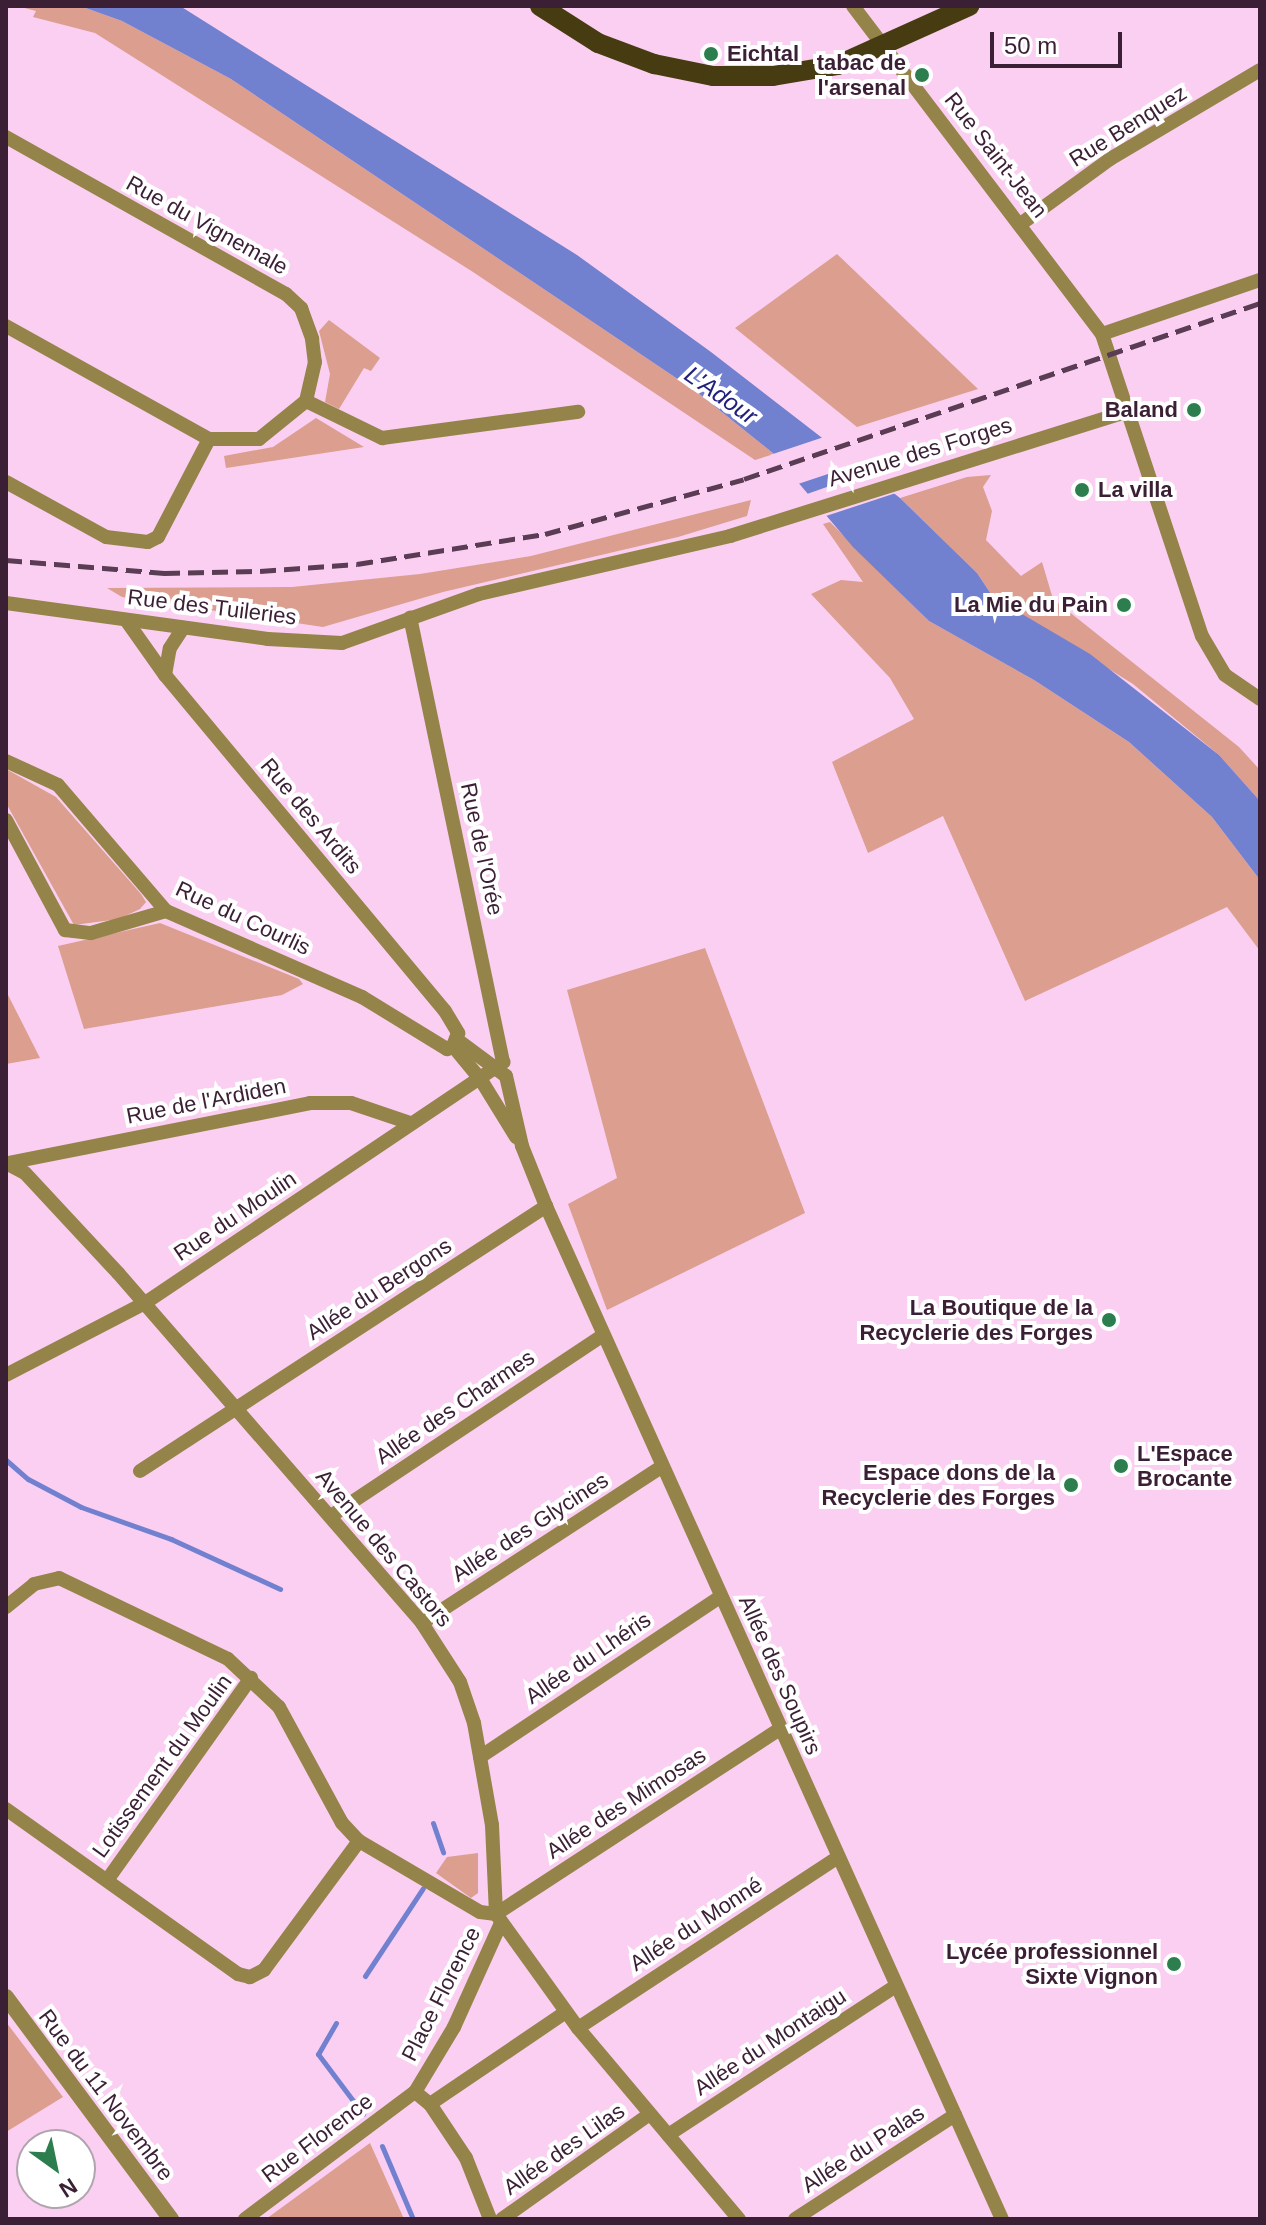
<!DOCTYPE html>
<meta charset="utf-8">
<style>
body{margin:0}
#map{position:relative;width:1266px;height:2225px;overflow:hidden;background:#fbcff1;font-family:Helvetica,sans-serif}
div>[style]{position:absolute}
.green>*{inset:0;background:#db9e8f}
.water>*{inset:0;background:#7180cf}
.pier>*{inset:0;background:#fbcff1}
.stream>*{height:5px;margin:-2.5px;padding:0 2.5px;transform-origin:2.5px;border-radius:2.5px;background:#7180cf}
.minor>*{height:14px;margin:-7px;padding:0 7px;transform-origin:7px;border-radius:7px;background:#948449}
.tertiary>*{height:16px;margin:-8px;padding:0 8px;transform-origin:8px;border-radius:8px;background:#948449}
.primary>*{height:20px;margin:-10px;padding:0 10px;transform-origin:10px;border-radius:10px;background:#473c11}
.rail>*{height:5px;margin-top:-2.5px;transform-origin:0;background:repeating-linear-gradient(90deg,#5a3c54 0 16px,transparent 0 24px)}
.dots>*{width:22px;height:22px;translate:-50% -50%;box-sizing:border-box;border:4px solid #fff;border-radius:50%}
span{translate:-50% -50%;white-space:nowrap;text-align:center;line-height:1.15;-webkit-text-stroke:8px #fff;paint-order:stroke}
.poi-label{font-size:22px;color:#3a1f35;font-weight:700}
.left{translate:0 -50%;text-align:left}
.right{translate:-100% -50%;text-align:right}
.street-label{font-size:22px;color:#3a1f35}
.water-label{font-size:24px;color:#22207d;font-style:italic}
.frame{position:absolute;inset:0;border:8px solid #3a1f35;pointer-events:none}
.north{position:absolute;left:16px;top:2129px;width:80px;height:80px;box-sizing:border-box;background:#fff;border:2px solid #b0a5ae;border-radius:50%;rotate:147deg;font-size:22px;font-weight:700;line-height:32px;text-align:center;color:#3a1f35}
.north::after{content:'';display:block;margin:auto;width:28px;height:36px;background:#2d7e4f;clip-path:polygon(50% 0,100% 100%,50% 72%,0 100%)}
.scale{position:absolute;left:990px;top:32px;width:132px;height:36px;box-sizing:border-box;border:4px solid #3a1f35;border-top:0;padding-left:10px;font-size:24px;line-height:28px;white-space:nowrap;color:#3a1f35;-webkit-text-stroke:6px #fff;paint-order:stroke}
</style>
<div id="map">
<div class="green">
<div style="clip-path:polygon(17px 6px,80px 6px,122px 21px,231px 79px,697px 392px,774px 454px,755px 460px,473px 272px,95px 33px,33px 17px,36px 11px)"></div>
<div style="clip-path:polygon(837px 254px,978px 389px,857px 427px,735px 328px)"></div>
<div style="clip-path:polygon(329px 320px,380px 358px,371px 371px,364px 368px,339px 409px,325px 402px,330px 374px,319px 331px)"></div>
<div style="clip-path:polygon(316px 418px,364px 447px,226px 468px,224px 456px,273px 447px)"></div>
<div style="clip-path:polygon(991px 475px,983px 487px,992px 511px,986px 540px,1021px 576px,1042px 562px,1053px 599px,1239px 747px,1260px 770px,1260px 801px,1219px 755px,1133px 684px,993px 597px,977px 573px,900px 498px,967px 477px)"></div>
<div style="clip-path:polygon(751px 500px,747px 516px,678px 537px,443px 592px,323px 627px,122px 597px,107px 588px,292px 587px,420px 574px,531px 556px)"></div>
<div style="clip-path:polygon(830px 522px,929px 621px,1034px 680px,1129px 742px,1212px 817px,1260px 880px,1260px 951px,1227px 907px,1025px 1001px,943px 816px,868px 853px,832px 762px,914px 719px,890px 678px,811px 594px,841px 580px,863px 582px,823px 524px)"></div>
<div style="clip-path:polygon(6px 769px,56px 797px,141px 894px,146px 902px,140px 909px,119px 919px,74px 925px,6px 803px)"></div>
<div style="clip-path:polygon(160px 923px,299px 979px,303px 984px,282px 995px,84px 1029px,58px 946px)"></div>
<div style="clip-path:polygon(705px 948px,805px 1213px,607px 1310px,568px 1204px,617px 1178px,567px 990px)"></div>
<div style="clip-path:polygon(6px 991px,40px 1058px,6px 1064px)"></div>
<div style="clip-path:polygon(478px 1853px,478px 1893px,471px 1898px,436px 1873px,447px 1857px)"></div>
<div style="clip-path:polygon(6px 2022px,63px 2097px,6px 2132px)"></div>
<div style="clip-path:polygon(370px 2143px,404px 2219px,266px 2219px)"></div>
</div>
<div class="water">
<div style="clip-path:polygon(80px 6px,180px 6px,577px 255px,711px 352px,900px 498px,977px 573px,993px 597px,1090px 654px,1219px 755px,1260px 801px,1260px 880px,1212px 817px,1129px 742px,1034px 680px,929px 621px,853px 547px,774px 454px,697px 392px,231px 79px,122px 21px)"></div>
</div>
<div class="pier">
<div style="clip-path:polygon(827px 436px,861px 463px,798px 484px,770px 455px)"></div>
<div style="clip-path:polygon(872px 471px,899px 492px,823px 517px,807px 494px)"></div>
</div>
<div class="stream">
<div style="left:6px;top:1460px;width:29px;rotate:41deg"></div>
<div style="left:28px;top:1479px;width:60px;rotate:27.8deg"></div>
<div style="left:81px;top:1507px;width:96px;rotate:19.6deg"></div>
<div style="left:171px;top:1539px;width:120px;rotate:24.6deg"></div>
<div style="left:433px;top:1823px;width:31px;rotate:71deg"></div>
<div style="left:365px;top:1976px;width:105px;rotate:-56.6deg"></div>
<div style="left:336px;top:2023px;width:36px;rotate:120deg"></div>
<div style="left:318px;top:2054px;width:75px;rotate:53.1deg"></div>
<div style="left:382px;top:2146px;width:79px;rotate:67deg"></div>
</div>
<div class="minor">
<div style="left:853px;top:6px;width:412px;rotate:52.8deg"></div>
<div style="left:1102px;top:334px;width:318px;rotate:71.7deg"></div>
<div style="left:1202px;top:636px;width:45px;rotate:59.5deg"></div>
<div style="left:1225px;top:675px;width:42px;rotate:34.4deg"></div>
<div style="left:6px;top:137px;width:321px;rotate:29.3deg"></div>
<div style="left:286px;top:294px;width:21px;rotate:43deg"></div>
<div style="left:301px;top:308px;width:33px;rotate:70deg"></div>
<div style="left:312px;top:339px;width:23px;rotate:83deg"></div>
<div style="left:315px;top:362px;width:40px;rotate:103deg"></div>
<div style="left:306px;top:401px;width:85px;rotate:26deg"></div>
<div style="left:382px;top:438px;width:198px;rotate:-7.6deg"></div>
<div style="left:1022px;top:223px;width:109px;rotate:-36deg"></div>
<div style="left:1110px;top:159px;width:174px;rotate:-30.7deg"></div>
<div style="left:6px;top:326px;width:232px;rotate:29.1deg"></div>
<div style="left:209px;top:439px;width:50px"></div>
<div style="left:259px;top:439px;width:60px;rotate:-39deg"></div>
<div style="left:1102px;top:334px;width:167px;rotate:-18.9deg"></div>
<div style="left:6px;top:482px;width:114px;rotate:28.8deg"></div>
<div style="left:106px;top:537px;width:42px;rotate:6.8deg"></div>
<div style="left:148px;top:542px;width:11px;rotate:-27deg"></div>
<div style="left:158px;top:537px;width:110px;rotate:-62.5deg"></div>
<div style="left:6px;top:603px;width:264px;rotate:7.8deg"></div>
<div style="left:268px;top:639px;width:74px;rotate:3.1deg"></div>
<div style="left:342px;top:643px;width:145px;rotate:-19.7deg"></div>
<div style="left:479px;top:594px;width:258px;rotate:-13deg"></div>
<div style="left:730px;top:536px;width:417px;rotate:-17.4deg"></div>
<div style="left:126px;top:620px;width:67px;rotate:54.7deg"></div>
<div style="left:165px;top:675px;width:437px;rotate:50.2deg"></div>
<div style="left:445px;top:1011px;width:26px;rotate:59deg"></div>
<div style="left:458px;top:1033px;width:14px;rotate:111deg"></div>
<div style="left:165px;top:675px;width:27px;rotate:-80deg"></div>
<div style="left:170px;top:648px;width:24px;rotate:-57deg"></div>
<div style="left:6px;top:761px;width:57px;rotate:24.8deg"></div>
<div style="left:58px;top:785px;width:166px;rotate:49.4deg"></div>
<div style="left:166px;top:911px;width:214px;rotate:23.7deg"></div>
<div style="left:362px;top:997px;width:100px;rotate:31.5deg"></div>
<div style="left:447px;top:1049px;width:7px;rotate:-27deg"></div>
<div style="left:6px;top:820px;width:125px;rotate:61.8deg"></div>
<div style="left:65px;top:930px;width:26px;rotate:7deg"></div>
<div style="left:91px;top:933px;width:78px;rotate:-16.3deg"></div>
<div style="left:456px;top:1039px;width:62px;rotate:36.5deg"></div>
<div style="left:506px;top:1076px;width:72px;rotate:77.1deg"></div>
<div style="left:522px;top:1146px;width:65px;rotate:68.2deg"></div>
<div style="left:546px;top:1206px;width:1111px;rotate:65.77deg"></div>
<div style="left:453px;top:1046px;width:44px;rotate:50.5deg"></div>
<div style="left:481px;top:1080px;width:67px;rotate:58.4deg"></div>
<div style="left:6px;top:1163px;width:21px;rotate:28deg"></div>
<div style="left:25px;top:1173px;width:137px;rotate:47.1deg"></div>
<div style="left:118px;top:1273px;width:464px;rotate:49deg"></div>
<div style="left:422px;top:1623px;width:70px;rotate:57.2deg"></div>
<div style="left:460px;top:1682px;width:43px;rotate:71.1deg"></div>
<div style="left:474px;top:1723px;width:104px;rotate:80deg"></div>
<div style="left:492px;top:1825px;width:89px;rotate:87.4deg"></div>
<div style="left:496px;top:1914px;width:140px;rotate:54.3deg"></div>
<div style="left:578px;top:2028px;width:250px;rotate:49.9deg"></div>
<div style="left:8px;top:1163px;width:308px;rotate:-11.2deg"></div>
<div style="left:310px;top:1103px;width:41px"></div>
<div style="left:351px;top:1103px;width:62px;rotate:18.7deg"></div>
<div style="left:6px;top:1375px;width:157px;rotate:-27.4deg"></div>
<div style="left:145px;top:1303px;width:432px;rotate:-33.9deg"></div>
<div style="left:503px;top:1062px;width:454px;rotate:-101.8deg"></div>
<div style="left:140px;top:1471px;width:485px;rotate:-33.1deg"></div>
<div style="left:331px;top:1516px;width:327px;rotate:-33.6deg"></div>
<div style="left:6px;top:1607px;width:36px;rotate:-39deg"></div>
<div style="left:34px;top:1584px;width:26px;rotate:-13deg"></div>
<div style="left:59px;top:1578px;width:187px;rotate:25.6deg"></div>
<div style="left:228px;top:1659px;width:70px;rotate:43.3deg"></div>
<div style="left:279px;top:1707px;width:132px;rotate:61.5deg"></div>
<div style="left:342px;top:1823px;width:25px;rotate:47deg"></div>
<div style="left:359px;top:1841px;width:160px;rotate:126.4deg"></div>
<div style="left:264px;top:1970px;width:16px;rotate:153deg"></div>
<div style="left:250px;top:1977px;width:12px;rotate:-166deg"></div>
<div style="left:238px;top:1974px;width:285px;rotate:-144.6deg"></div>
<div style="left:422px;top:1623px;width:285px;rotate:-33.1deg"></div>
<div style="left:480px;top:1757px;width:288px;rotate:-33.7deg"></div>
<div style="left:359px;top:1841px;width:140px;rotate:30.4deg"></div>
<div style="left:480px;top:1912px;width:16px;rotate:7deg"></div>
<div style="left:496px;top:1914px;width:339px;rotate:-33.1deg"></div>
<div style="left:108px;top:1879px;width:247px;rotate:-54.6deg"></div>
<div style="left:578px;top:2028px;width:311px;rotate:-33.3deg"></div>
<div style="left:415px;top:2092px;width:19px;rotate:39deg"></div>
<div style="left:430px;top:2104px;width:164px;rotate:-34.1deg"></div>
<div style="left:430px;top:2104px;width:65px;rotate:56.3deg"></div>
<div style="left:466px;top:2158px;width:66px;rotate:68.5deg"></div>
<div style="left:668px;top:2135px;width:272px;rotate:-33.2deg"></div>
<div style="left:245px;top:2219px;width:212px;rotate:-36.8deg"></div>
<div style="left:415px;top:2092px;width:76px;rotate:-59deg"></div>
<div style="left:454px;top:2027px;width:114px;rotate:-65.7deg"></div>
<div style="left:502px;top:2219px;width:181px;rotate:-35.4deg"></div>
<div style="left:795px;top:2219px;width:191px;rotate:-33deg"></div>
</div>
<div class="tertiary">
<div style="left:6px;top:1997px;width:277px;rotate:53.4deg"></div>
</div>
<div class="primary">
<div style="left:540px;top:6px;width:69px;rotate:32.5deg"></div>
<div style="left:598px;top:43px;width:60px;rotate:20.6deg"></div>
<div style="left:654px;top:64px;width:60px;rotate:11.5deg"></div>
<div style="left:713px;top:76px;width:60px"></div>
<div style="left:773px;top:76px;width:66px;rotate:-9.6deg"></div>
<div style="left:838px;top:65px;width:144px;rotate:-24.2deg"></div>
</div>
<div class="rail">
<div style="left:6px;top:560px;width:159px;rotate:4.7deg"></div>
<div style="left:164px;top:573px;width:96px;rotate:-1.2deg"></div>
<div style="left:260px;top:571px;width:97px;rotate:-4.1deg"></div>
<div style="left:357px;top:564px;width:190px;rotate:-9.1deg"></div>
<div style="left:545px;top:534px;width:206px;rotate:-15.4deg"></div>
<div style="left:744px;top:479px;width:545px;rotate:-18.83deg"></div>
</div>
<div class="dots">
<div style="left:711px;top:54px;background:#2d7e4f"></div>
<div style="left:922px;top:75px;background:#2d7e4f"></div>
<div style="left:1194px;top:410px;background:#2d7e4f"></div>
<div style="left:1082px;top:490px;background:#2d7e4f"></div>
<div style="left:1124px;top:605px;background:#2d7e4f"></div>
<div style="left:1109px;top:1320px;background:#2d7e4f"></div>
<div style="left:1121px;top:1466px;background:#2d7e4f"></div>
<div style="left:1071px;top:1485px;background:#2d7e4f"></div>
<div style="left:1174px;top:1964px;background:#2d7e4f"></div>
</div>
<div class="poi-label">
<span class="left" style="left:727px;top:54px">Eichtal</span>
<span class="right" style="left:906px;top:75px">tabac de<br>l'arsenal</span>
<span class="right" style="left:1178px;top:410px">Baland</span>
<span class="left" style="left:1098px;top:490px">La villa</span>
<span class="right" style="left:1108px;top:605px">La Mie du Pain</span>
<span class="right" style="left:1093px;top:1320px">La Boutique de la<br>Recyclerie des Forges</span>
<span class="left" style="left:1137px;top:1466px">L'Espace<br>Brocante</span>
<span class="right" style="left:1055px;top:1485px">Espace dons de la<br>Recyclerie des Forges</span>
<span class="right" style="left:1158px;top:1964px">Lycée professionnel<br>Sixte Vignon</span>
</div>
<div class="street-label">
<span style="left:1128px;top:126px;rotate:-32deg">Rue Benquez</span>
<span style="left:996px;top:155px;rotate:52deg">Rue Saint-Jean</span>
<span style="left:207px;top:225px;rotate:29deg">Rue du Vignemale</span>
<span style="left:920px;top:452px;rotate:-17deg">Avenue des Forges</span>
<span style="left:212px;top:607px;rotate:7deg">Rue des Tuileries</span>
<span style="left:311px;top:816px;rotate:50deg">Rue des Ardits</span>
<span style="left:482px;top:849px;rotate:78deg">Rue de l'Orée</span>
<span style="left:243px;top:918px;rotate:25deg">Rue du Courlis</span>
<span style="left:206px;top:1101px;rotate:-11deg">Rue de l'Ardiden</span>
<span style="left:235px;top:1216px;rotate:-34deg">Rue du Moulin</span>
<span style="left:379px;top:1289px;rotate:-33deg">Allée du Bergons</span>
<span style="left:455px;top:1407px;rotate:-34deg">Allée des Charmes</span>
<span style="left:530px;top:1527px;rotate:-33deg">Allée des Glycines</span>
<span style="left:384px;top:1548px;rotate:50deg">Avenue des Castors</span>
<span style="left:588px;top:1658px;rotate:-34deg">Allée du Lhéris</span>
<span style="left:780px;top:1675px;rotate:66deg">Allée des Soupirs</span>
<span style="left:162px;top:1766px;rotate:-54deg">Lotissement du Moulin</span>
<span style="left:626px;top:1803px;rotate:-33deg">Allée des Mimosas</span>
<span style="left:696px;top:1924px;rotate:-33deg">Allée du Monné</span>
<span style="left:441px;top:1994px;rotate:-63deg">Place Florence</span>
<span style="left:770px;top:2042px;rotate:-33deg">Allée du Montaigu</span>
<span style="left:106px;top:2095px;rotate:53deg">Rue du 11 Novembre</span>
<span style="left:317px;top:2138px;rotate:-37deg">Rue Florence</span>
<span style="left:564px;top:2149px;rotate:-35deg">Allée des Lilas</span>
<span style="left:863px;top:2149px;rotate:-33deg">Allée du Palas</span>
</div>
<div class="water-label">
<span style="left:721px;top:395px;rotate:35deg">L'Adour</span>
</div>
<div class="frame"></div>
<div class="north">N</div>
<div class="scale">50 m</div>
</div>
